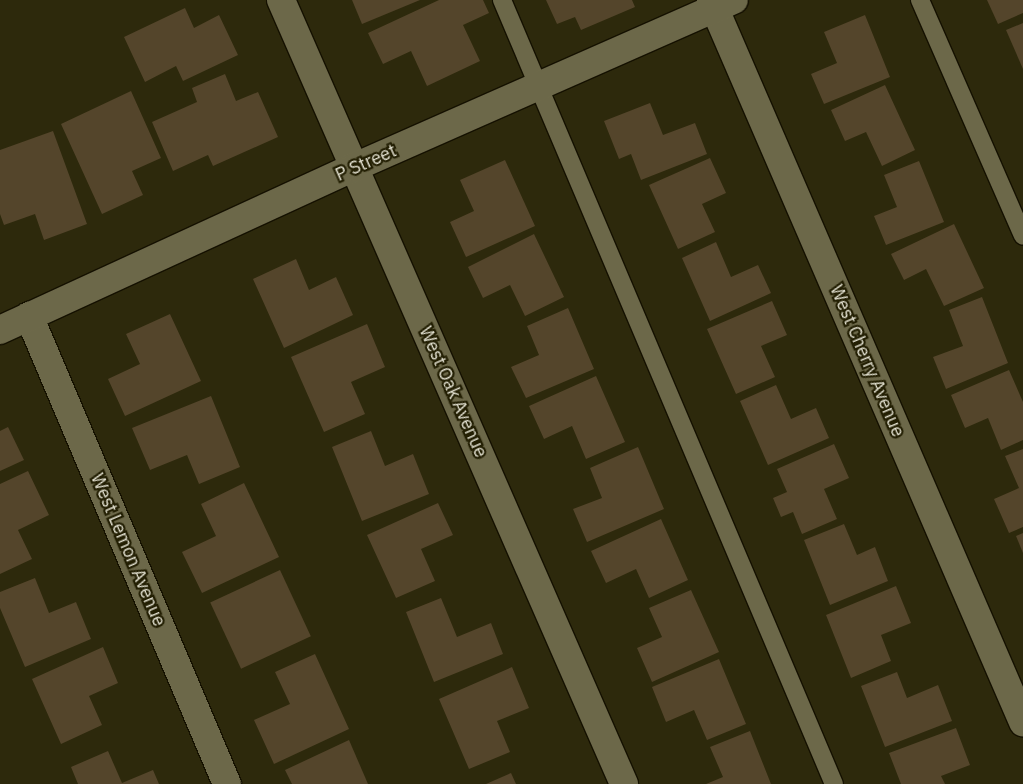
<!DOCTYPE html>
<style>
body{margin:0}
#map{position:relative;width:1023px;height:784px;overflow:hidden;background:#2d290c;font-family:"IBM Plex Sans",sans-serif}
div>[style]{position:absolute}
.building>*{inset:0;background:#54452b;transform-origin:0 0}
.roads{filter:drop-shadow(1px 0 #151100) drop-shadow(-1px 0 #151100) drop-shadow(0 1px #151100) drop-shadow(0 -1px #151100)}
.lane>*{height:18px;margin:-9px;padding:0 9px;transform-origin:9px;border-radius:9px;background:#6c6849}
.street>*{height:28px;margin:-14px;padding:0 14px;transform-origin:14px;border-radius:14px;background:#6c6849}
span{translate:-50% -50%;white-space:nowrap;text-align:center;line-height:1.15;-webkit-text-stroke:4.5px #231f03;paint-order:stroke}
.street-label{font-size:18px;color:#e4e2d2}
</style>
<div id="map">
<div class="building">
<div style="clip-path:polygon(352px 0,420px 0,362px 24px)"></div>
<div style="clip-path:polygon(439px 0,483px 0,489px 13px,463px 25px,480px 61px,427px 86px,411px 51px,383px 64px,368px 33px)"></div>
<div style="clip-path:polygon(546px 0,632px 0,635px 7px,581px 30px,575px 17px,557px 24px)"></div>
<div style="clip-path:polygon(987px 0,1023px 0,1023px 13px,998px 24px)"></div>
<div style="clip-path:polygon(185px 8px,194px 28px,219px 15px,238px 55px,183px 81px,176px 66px,145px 82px,124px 37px)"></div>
<div style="clip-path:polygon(865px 15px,890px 77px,824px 104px,811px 74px,837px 63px,824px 32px)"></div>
<div style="clip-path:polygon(1023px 23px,1023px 69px,1006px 30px)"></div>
<div style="clip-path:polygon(225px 74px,236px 101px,258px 92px,278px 137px,213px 166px,208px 155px,173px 171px,152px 122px,197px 102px,192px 88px)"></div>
<div style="clip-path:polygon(885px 85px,915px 150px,882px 166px,866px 132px,845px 141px,831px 110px)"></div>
<div style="clip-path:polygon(131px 91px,161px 158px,132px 171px,143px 195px,102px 214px,61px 124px)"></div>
<div style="clip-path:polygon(650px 103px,663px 135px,695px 123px,707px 154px,641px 180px,631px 154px,619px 159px,604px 121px)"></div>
<div style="clip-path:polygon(53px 131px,87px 224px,44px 240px,35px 214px,4px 225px,0 214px,0 150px)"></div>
<div style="clip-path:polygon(710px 158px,726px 193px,702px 204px,715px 232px,678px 249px,649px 185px)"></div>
<div style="clip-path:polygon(505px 160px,535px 226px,466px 257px,450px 222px,474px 211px,460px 180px)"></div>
<div style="clip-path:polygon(919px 161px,944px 222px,886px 245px,874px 216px,897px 207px,884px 175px)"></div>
<div style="clip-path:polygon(954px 224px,984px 288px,944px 306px,926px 269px,904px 280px,891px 254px)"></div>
<div style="clip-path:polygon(534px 234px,564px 297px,525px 316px,510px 285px,483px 298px,468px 267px)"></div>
<div style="clip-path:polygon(716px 242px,731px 277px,758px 265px,771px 293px,710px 321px,682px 258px)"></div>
<div style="clip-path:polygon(296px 259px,309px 290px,336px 277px,353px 315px,284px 348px,253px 279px)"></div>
<div style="clip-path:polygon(982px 297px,1008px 363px,946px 389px,933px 357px,963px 346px,949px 310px)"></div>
<div style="clip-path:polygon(772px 301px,787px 335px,761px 346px,775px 377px,736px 394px,707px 329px)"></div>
<div style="clip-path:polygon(568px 308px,594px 369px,526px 398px,511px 367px,539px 355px,527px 326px)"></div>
<div style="clip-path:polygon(170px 314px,201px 381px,125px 416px,108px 379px,140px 364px,126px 334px)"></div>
<div style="clip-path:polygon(367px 324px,385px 367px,351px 382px,365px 414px,324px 432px,291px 357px)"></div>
<div style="clip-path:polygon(1009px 370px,1023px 402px,1023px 440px,1001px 450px,988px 418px,965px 428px,951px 395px)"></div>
<div style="clip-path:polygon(596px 376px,625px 442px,586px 459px,572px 426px,544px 439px,529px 406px)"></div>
<div style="clip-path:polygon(776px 385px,791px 419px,816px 408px,829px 438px,768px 465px,740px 401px)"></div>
<div style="clip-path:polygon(211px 396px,240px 467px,199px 484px,187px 455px,150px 470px,132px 428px)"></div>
<div style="clip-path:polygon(8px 427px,24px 460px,0 471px,0 431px)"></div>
<div style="clip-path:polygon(371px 431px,385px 466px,413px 454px,429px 494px,362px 521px,332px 447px)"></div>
<div style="clip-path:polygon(834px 444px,849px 478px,824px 489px,837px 519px,802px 534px,793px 512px,781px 517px,773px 498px,787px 492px,777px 469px)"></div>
<div style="clip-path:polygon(638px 447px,664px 509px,587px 542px,573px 509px,602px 498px,590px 468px)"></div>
<div style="clip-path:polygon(1023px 449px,1023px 527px,1009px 533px,994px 499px,1019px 488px,1005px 456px)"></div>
<div style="clip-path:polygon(28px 471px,49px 515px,18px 530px,32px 559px,0 574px,0 484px)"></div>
<div style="clip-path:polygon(244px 483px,279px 557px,202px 593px,182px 552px,216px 536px,201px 504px)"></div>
<div style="clip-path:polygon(438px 503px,453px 535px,421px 549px,435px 581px,396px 598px,367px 535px)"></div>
<div style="clip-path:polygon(661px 519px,688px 580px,649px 598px,636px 569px,606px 583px,591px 551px)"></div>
<div style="clip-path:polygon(844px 524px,857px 555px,875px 547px,888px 581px,830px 605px,804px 540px)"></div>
<div style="clip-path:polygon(1023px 533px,1023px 553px,1016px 536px)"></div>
<div style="left:280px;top:570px;width:73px;height:77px;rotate:65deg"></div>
<div style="clip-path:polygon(35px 578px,49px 613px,76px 602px,91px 639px,25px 667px,0 608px,0 592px)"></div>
<div style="clip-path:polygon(896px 586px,911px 623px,881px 635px,891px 661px,851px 678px,826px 615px)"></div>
<div style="clip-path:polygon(691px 590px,719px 652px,652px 682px,637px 648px,662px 637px,649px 608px)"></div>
<div style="clip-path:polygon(441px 598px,457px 637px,491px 623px,503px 654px,434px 682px,406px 612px)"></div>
<div style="clip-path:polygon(103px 647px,118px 683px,89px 696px,102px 725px,61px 744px,32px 679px)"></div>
<div style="clip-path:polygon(315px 654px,349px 729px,274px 764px,254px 720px,290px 704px,275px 672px)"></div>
<div style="clip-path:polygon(719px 659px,746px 724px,707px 740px,694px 710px,666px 722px,652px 687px)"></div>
<div style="clip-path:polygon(512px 667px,529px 708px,497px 721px,510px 752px,469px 769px,439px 699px)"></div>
<div style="clip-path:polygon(897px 672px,907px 698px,938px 685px,952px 721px,885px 747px,861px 686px)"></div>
<div style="clip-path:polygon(956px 728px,970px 765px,941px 776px,945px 784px,901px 784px,889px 753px)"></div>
<div style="clip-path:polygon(750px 731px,771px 784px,706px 784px,723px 777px,710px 747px)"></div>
<div style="clip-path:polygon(349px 740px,368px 784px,292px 784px,285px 770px)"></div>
<div style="clip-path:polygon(108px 751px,122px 783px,153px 770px,159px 784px,78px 784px,71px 767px)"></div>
<div style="clip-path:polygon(511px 773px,516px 784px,486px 784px)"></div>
</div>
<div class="roads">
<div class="lane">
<div style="left:502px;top:0;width:851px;rotate:67.05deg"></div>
<div style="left:920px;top:0;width:257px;rotate:66.4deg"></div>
</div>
<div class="street">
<div style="left:281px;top:0;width:856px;rotate:66.37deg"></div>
<div style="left:711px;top:0;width:787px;rotate:66.63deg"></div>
<div style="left:29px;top:316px;width:508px;rotate:67.07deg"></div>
<div style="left:0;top:330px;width:391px;rotate:-24.7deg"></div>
<div style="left:355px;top:167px;width:414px;rotate:-23.8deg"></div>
</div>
</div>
<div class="street-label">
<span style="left:366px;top:163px;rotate:-24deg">P Street</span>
<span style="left:867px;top:361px;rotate:67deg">West Cherry Avenue</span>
<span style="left:453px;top:392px;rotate:66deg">West Oak Avenue</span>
<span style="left:128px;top:550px;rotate:67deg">West Lemon Avenue</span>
</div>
</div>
